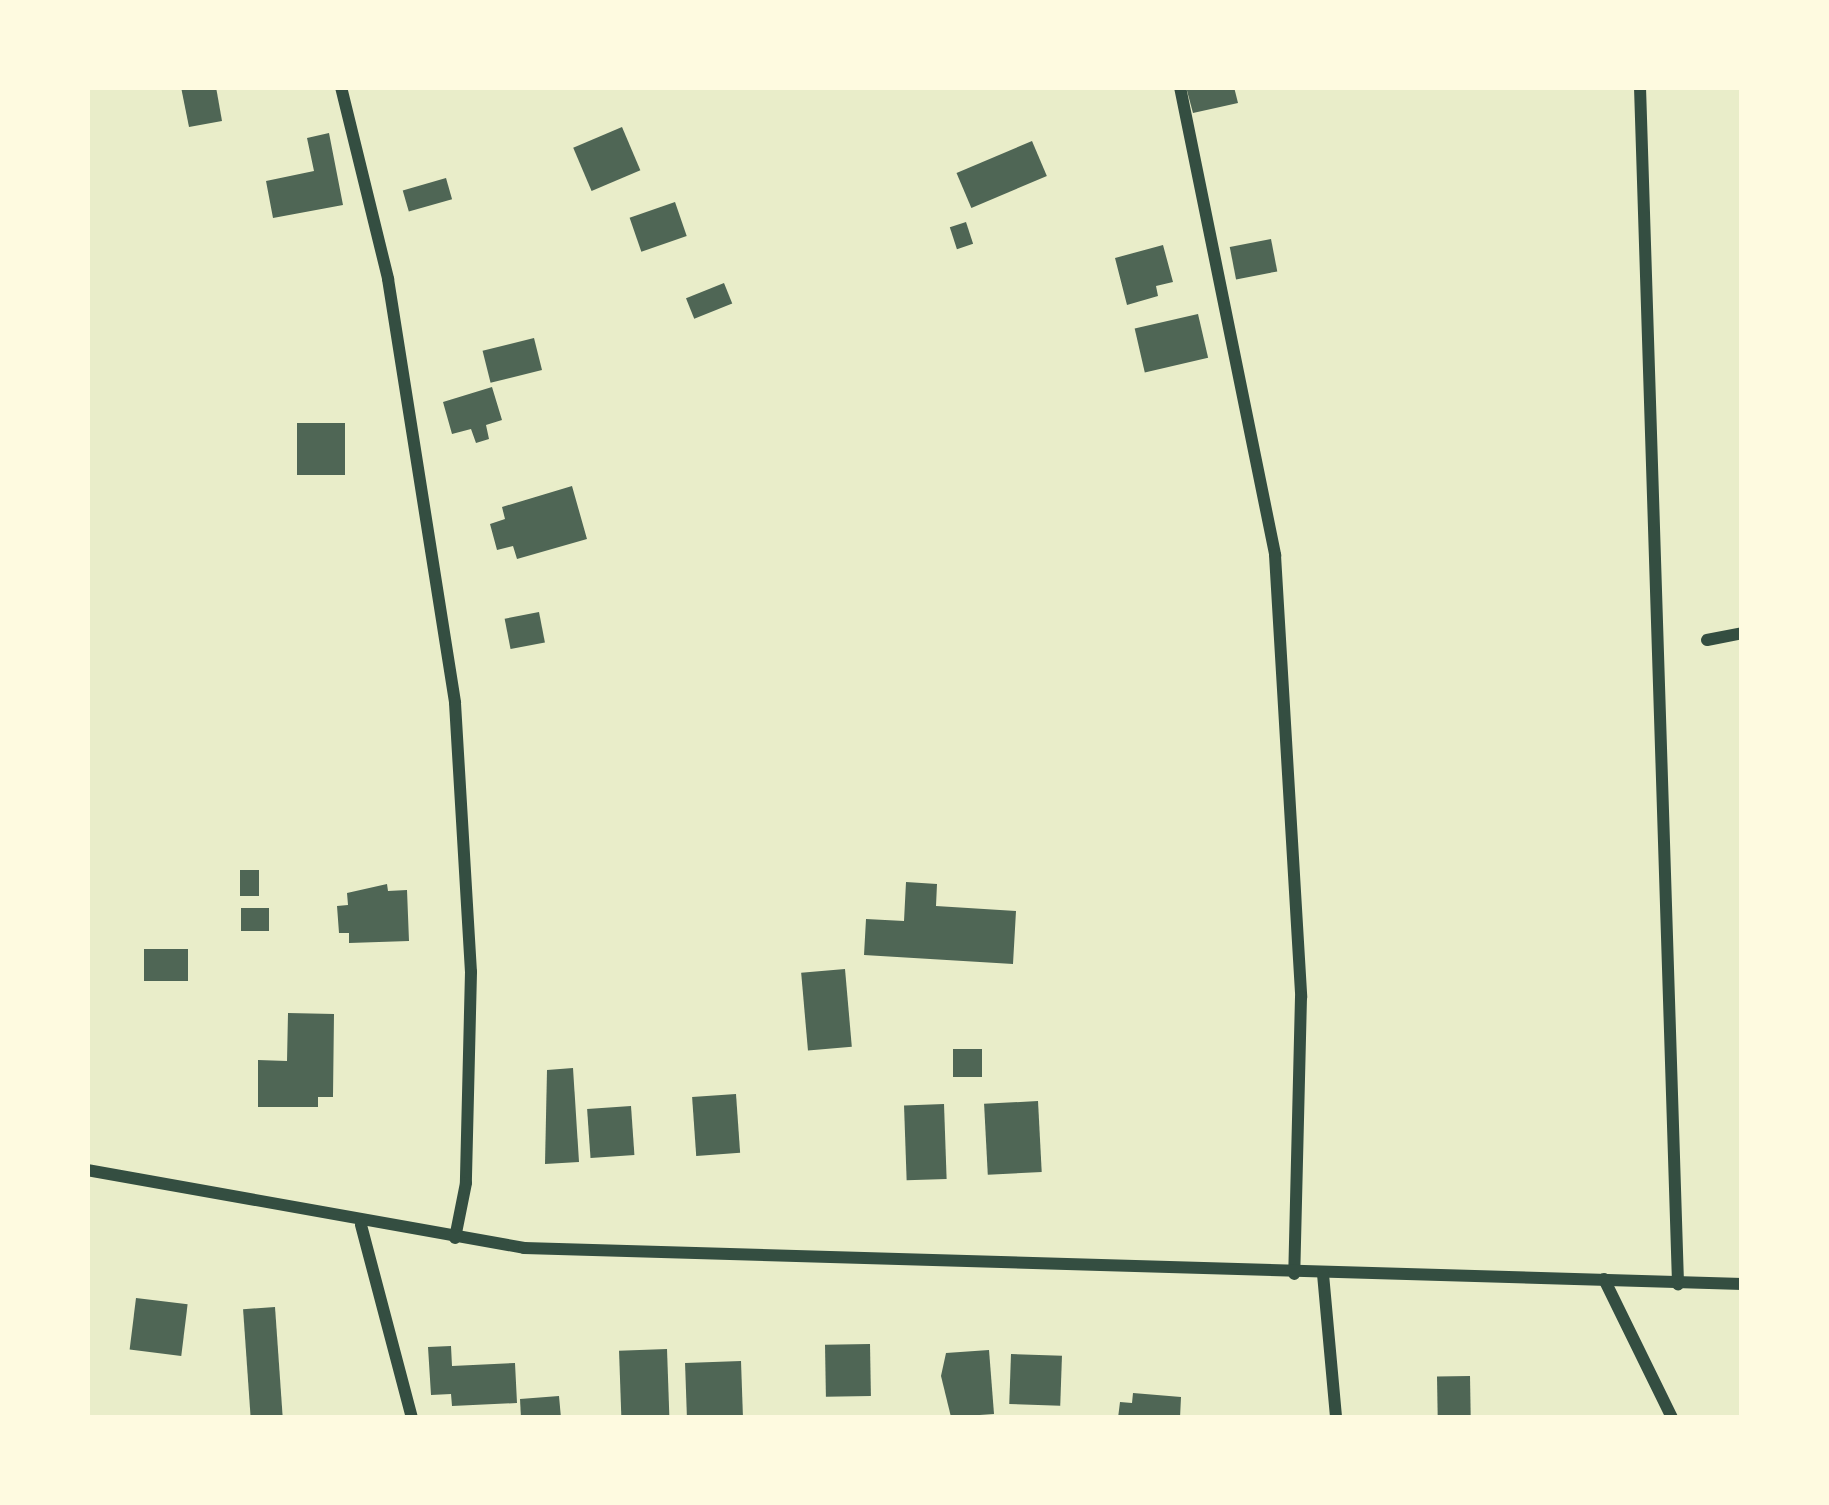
<!DOCTYPE html>
<style>
body{margin:0}
#map{position:relative;width:1829px;height:1505px;overflow:hidden;background:#e9edc9;font-family:Commissioner,sans-serif}
div>[style]{position:absolute}
.building>*{inset:0;background:#4f6655;transform-origin:0 0}
.minor>*{height:12px;margin:-6px;padding:0 6px;transform-origin:6px;border-radius:6px;background:#344e41}
span{translate:-50% -50%;white-space:nowrap;text-align:center;line-height:1.15;-webkit-text-stroke:9px #fefae0;paint-order:stroke}
.frame{position:absolute;inset:0;border:90px solid #fefae0;pointer-events:none}
</style>
<div id="map">
<div class="building">
<div style="clip-path:polygon(181px 87px,216px 87px,222px 121px,189px 127px)"></div>
<div style="clip-path:polygon(1186px 87px,1234px 87px,1238px 103px,1193px 113px)"></div>
<div style="left:622px;top:127px;width:47px;height:53px;rotate:67deg"></div>
<div style="clip-path:polygon(329px 133px,343px 205px,273px 218px,266px 181px,314px 171px,307px 138px)"></div>
<div style="left:1032px;top:141px;width:38px;height:82px;rotate:67deg"></div>
<div style="left:446px;top:178px;width:22px;height:45px;rotate:74deg"></div>
<div style="left:675px;top:202px;width:36px;height:48px;rotate:71deg"></div>
<div style="left:966px;top:222px;width:23px;height:17px;rotate:72deg"></div>
<div style="left:1271px;top:239px;width:33px;height:42px;rotate:79deg"></div>
<div style="clip-path:polygon(1163px 245px,1173px 282px,1156px 286px,1158px 296px,1127px 305px,1115px 258px)"></div>
<div style="left:724px;top:283px;width:22px;height:41px;rotate:68deg"></div>
<div style="left:1198px;top:314px;width:45px;height:65px;rotate:77deg"></div>
<div style="left:534px;top:338px;width:33px;height:53px;rotate:76deg"></div>
<div style="clip-path:polygon(492px 387px,502px 420px,486px 425px,489px 439px,476px 443px,471px 429px,452px 434px,443px 402px)"></div>
<div style="left:297px;top:423px;width:48px;height:52px"></div>
<div style="clip-path:polygon(572px 486px,587px 539px,517px 559px,513px 546px,497px 550px,490px 524px,505px 519px,502px 507px)"></div>
<div style="left:539px;top:612px;width:31px;height:35px;rotate:79deg"></div>
<div style="left:240px;top:870px;width:19px;height:26px"></div>
<div style="clip-path:polygon(906px 882px,937px 884px,936px 906px,1016px 911px,1013px 964px,864px 955px,866px 919px,904px 921px)"></div>
<div style="clip-path:polygon(387px 884px,388px 891px,407px 890px,409px 941px,349px 943px,349px 933px,339px 933px,337px 906px,348px 905px,347px 893px)"></div>
<div style="left:269px;top:908px;width:23px;height:28px;rotate:90deg"></div>
<div style="left:188px;top:949px;width:32px;height:44px;rotate:90deg"></div>
<div style="left:845px;top:969px;width:78px;height:44px;rotate:85deg"></div>
<div style="clip-path:polygon(288px 1013px,334px 1014px,333px 1097px,318px 1097px,318px 1107px,258px 1107px,258px 1060px,287px 1061px)"></div>
<div style="left:953px;top:1049px;width:29px;height:28px"></div>
<div style="clip-path:polygon(573px 1068px,579px 1162px,545px 1164px,547px 1070px)"></div>
<div style="left:736px;top:1094px;width:59px;height:44px;rotate:86deg"></div>
<div style="left:1038px;top:1101px;width:71px;height:54px;rotate:87deg"></div>
<div style="left:944px;top:1104px;width:75px;height:40px;rotate:88deg"></div>
<div style="left:631px;top:1106px;width:49px;height:44px;rotate:86deg"></div>
<div style="left:136px;top:1298px;width:52px;height:52px;rotate:7deg"></div>
<div style="left:275px;top:1307px;width:111px;height:32px;rotate:86deg"></div>
<div style="left:870px;top:1344px;width:52px;height:45px;rotate:89deg"></div>
<div style="clip-path:polygon(451px 1346px,452px 1366px,515px 1363px,517px 1403px,452px 1406px,451px 1394px,431px 1395px,428px 1347px)"></div>
<div style="left:667px;top:1349px;width:69px;height:48px;rotate:88deg"></div>
<div style="clip-path:polygon(989px 1350px,994px 1414px,951px 1417px,941px 1376px,946px 1353px)"></div>
<div style="left:1011px;top:1354px;width:51px;height:50px;rotate:2deg"></div>
<div style="left:741px;top:1361px;width:57px;height:56px;rotate:88deg"></div>
<div style="left:1470px;top:1376px;width:42px;height:33px;rotate:89deg"></div>
<div style="clip-path:polygon(1133px 1393px,1181px 1397px,1180px 1418px,1118px 1418px,1120px 1402px,1132px 1403px)"></div>
<div style="clip-path:polygon(559px 1396px,561px 1418px,521px 1418px,520px 1399px)"></div>
</div>
<div class="minor">
<div style="left:341px;top:87px;width:198px;rotate:76.2deg"></div>
<div style="left:388px;top:279px;width:429px;rotate:81deg"></div>
<div style="left:455px;top:703px;width:269px;rotate:86.6deg"></div>
<div style="left:471px;top:972px;width:211px;rotate:91.4deg"></div>
<div style="left:466px;top:1183px;width:56px;rotate:101.3deg"></div>
<div style="left:1180px;top:87px;width:478px;rotate:78.5deg"></div>
<div style="left:1275px;top:555px;width:443px;rotate:86.6deg"></div>
<div style="left:1301px;top:997px;width:277px;rotate:91.4deg"></div>
<div style="left:1640px;top:87px;width:1198px;rotate:88.18deg"></div>
<div style="left:1707px;top:640px;width:36px;rotate:-11deg"></div>
<div style="left:87px;top:1170px;width:444px;rotate:10.1deg"></div>
<div style="left:524px;top:1248px;width:1219px;rotate:1.69deg"></div>
<div style="left:361px;top:1225px;width:200px;rotate:75.2deg"></div>
<div style="left:1323px;top:1274px;width:145px;rotate:84.8deg"></div>
<div style="left:1604px;top:1279px;width:155px;rotate:63.9deg"></div>
</div>
<div class="frame"></div>
</div>
